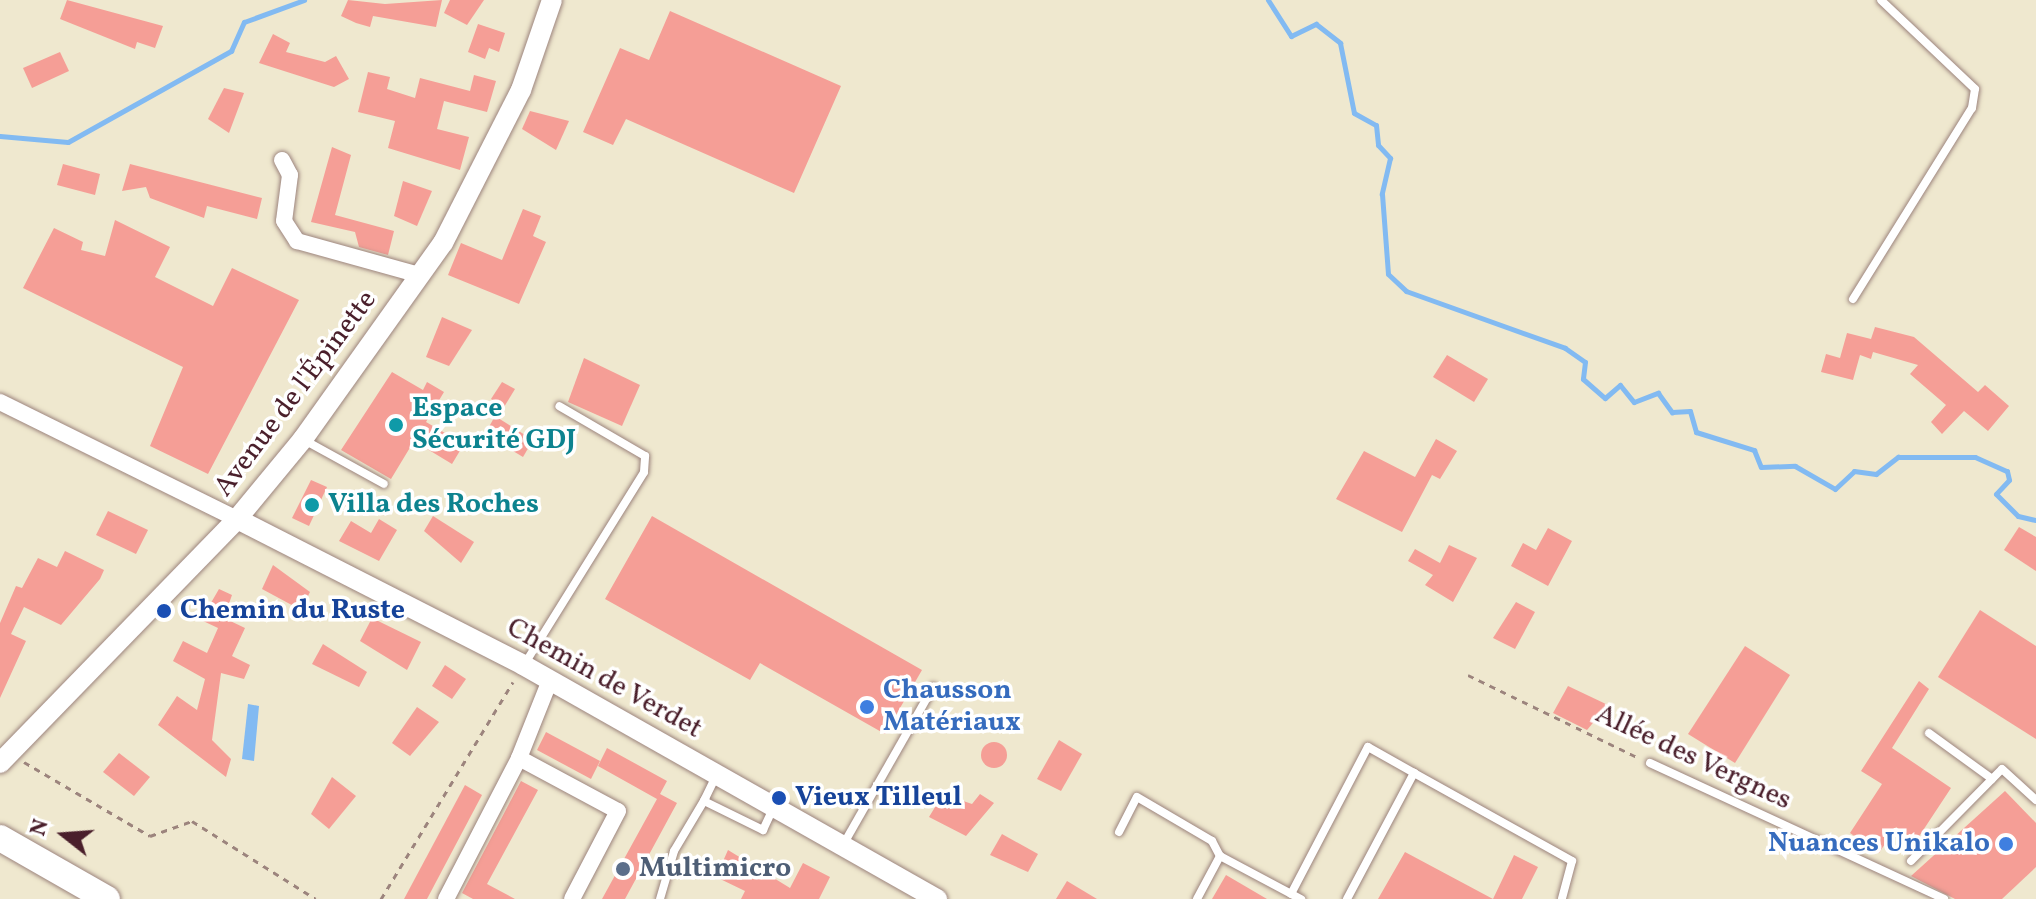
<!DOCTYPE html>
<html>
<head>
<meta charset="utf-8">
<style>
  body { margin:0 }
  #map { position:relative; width:2036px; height:899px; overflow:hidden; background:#efe8cf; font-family:Vollkorn,serif }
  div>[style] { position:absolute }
  .water>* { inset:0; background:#82baf2 }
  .stream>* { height:5px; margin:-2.5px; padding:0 2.5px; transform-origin:2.5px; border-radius:2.5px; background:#82baf2 }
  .building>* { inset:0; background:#f59e96 }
  .round { border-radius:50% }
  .path>* { height:3px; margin-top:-1.5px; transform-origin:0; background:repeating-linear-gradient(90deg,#9c847d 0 6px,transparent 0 12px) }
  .roads { filter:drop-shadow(0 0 2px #9c847d) drop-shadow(0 0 2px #9c847d) }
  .service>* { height:8px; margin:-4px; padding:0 4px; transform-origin:4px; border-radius:4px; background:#fff }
  .minor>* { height:16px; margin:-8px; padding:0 8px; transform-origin:8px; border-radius:8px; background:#fff }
  .tertiary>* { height:20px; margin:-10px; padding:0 10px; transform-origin:10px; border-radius:10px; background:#fff }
  .trunk>* { height:26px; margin:-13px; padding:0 13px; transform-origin:13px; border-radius:13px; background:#fff }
  .dots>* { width:22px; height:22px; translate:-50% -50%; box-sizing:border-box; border:4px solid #fff; border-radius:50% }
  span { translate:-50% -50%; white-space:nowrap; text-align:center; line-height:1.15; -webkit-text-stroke:7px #fff; paint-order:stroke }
  .street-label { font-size:28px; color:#4a1f2b }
  .culture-label { font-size:28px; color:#0d838f; font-weight:700 }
  .left { translate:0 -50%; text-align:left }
  .transit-label { font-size:28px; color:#164399; font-weight:700 }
  .shop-label { font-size:28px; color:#366cbe; font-weight:700 }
  .right { translate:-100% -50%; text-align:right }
  .service-label { font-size:28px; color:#4e5e75; font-weight:700 }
  .north { position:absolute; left:24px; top:795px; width:80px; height:80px; -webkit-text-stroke:6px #fff; paint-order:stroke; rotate:287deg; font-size:22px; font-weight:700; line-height:32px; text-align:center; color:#4a1f2b }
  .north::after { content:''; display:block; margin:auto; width:28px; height:36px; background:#4a1f2b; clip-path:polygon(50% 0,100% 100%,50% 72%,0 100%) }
</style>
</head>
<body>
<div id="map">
  <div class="water">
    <i style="clip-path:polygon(248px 704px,259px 706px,254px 761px,242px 759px)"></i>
  </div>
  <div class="stream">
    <i style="left:1268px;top:0;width:43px;rotate:57.4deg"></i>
    <i style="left:1291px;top:36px;width:28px;rotate:-26deg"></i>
    <i style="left:1316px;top:24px;width:31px;rotate:38deg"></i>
    <i style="left:1340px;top:43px;width:71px;rotate:78.7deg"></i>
    <i style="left:1354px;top:113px;width:25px;rotate:29deg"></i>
    <i style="left:1376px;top:125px;width:20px;rotate:84deg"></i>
    <i style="left:1378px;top:145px;width:18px;rotate:47deg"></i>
    <i style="left:1390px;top:158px;width:37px;rotate:103deg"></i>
    <i style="left:1382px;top:194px;width:80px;rotate:85.7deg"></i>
    <i style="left:1388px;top:274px;width:25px;rotate:43deg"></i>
    <i style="left:1406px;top:291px;width:169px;rotate:19.7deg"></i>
    <i style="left:1565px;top:348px;width:24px;rotate:35deg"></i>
    <i style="left:1585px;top:362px;width:17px;rotate:97deg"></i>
    <i style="left:1583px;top:379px;width:29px;rotate:41deg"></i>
    <i style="left:1605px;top:398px;width:20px;rotate:-41deg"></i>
    <i style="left:1620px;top:385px;width:22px;rotate:51deg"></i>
    <i style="left:1634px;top:402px;width:26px;rotate:-21deg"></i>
    <i style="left:1658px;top:393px;width:24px;rotate:54deg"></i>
    <i style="left:1672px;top:412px;width:18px;rotate:-3deg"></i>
    <i style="left:1690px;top:411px;width:22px;rotate:74deg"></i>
    <i style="left:1696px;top:432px;width:61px;rotate:17.2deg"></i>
    <i style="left:1754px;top:450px;width:18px;rotate:68deg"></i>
    <i style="left:1761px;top:467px;width:34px;rotate:-2deg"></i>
    <i style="left:1795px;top:466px;width:46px;rotate:29.9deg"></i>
    <i style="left:1835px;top:489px;width:26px;rotate:-43deg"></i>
    <i style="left:1854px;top:471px;width:22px;rotate:8deg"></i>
    <i style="left:1876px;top:474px;width:28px;rotate:-38deg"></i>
    <i style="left:1898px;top:457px;width:77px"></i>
    <i style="left:1975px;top:457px;width:35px;rotate:24deg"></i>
    <i style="left:2007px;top:471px;width:9px;rotate:77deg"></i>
    <i style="left:2009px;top:480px;width:19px;rotate:133deg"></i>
    <i style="left:1996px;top:494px;width:31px;rotate:45deg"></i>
    <i style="left:2018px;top:516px;width:18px;rotate:13deg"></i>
    <i style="left:0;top:136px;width:68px;rotate:5deg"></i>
    <i style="left:68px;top:142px;width:187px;rotate:-29.2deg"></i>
    <i style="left:231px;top:51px;width:32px;rotate:-66deg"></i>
    <i style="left:244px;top:22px;width:64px;rotate:-20.1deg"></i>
  </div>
  <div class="building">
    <i style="clip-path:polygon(67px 0,163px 26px,155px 48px,137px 42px,135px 49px,60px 19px)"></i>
    <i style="clip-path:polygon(348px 0,385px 4px,442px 0,436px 27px,373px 16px,370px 27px,356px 23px,341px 16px)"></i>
    <i style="clip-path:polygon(450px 0,484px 0,467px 25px,444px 13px)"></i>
    <i style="clip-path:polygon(670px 11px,841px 86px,794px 193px,626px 119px,613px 145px,583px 132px,620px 48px,649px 60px)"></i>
    <i style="clip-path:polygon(478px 24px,505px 33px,499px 52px,489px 48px,485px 59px,468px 52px)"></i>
    <i style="clip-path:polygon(273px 34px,290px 43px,286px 52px,325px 62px,336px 56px,349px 79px,334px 87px,259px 63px)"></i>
    <i style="clip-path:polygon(60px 52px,69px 71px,32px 88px,23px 68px)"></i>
    <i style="clip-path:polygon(368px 72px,390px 77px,387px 89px,415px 98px,420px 78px,470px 91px,474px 75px,496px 81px,487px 112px,444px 101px,437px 129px,469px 137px,460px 170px,388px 148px,395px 121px,358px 112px)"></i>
    <i style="clip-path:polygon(224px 88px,244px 93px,229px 133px,208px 119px)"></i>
    <i style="clip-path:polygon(530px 111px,569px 121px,556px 150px,522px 129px)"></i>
    <i style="clip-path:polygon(332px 147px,351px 155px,335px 215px,394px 231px,388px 255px,359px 247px,355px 232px,311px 222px)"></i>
    <i style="clip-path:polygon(63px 164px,100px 174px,95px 195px,57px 185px)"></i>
    <i style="clip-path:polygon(130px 164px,262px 198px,257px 219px,207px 206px,204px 218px,150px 198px,146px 187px,122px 191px)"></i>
    <i style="clip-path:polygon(403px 181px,432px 191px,417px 226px,394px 216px)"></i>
    <i style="clip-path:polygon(523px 209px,541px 216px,533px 236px,546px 242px,519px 304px,448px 275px,461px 243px,502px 260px)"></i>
    <i style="clip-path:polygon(115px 220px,170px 247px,155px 277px,213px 306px,232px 268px,299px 300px,208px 474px,150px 446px,183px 367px,23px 288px,54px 228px,83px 242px,81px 250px,105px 256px)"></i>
    <i style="clip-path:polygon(442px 317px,472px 330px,449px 366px,426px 357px)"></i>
    <i style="clip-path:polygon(1875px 327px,1914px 337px,1978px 392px,1985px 385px,2009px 406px,1988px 431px,1964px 411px,1942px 434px,1931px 422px,1946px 405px,1910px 374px,1918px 365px,1873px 352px,1871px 359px,1860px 355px,1853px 380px,1821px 372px,1826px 354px,1840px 358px,1847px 333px,1871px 339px)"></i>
    <i style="clip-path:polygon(1447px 355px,1488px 379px,1474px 402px,1433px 377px)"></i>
    <i style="clip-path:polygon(584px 358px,640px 385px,622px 426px,568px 402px)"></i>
    <i style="clip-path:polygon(392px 372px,423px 390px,427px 382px,444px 392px,426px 422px,464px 444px,452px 464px,414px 441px,391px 479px,341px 450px)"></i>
    <i style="clip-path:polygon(502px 382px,515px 389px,504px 407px,491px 399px)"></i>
    <i style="clip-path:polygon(495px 416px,533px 440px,523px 457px,485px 434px)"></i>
    <i style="clip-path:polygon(1436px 439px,1457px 451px,1440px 479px,1432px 475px,1402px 532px,1336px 499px,1364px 451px,1415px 477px)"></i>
    <i style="clip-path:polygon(311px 480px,327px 487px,309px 526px,292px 518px)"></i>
    <i style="clip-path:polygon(108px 511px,148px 530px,136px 554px,96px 535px)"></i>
    <i style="clip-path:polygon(433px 516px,474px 542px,461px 563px,424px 531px)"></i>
    <i style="clip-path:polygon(652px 516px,922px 670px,885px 734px,760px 663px,750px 680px,605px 599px)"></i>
    <i style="clip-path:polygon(379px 519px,397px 530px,379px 561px,339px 541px,351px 521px,371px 533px)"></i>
    <i style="clip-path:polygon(2019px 527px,2036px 537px,2036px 571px,2004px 550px)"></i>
    <i style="clip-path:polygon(1548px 528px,1572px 541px,1548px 586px,1511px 566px,1523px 543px,1536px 550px)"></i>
    <i style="clip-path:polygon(1449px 545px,1477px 558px,1453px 602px,1425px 585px,1433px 575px,1408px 561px,1415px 549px,1440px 563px)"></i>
    <i style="clip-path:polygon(65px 551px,104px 570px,100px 579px,61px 625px,24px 607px,11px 634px,26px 641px,0 698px,0 623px,16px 586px,22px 588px,38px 558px,57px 567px)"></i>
    <i style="clip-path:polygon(273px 565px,310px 592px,301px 610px,262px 589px)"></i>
    <i style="clip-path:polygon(219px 589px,232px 595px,224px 618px,245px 628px,232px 656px,250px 665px,244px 679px,221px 673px,212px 740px,231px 759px,226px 777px,158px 725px,177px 696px,197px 710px,205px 679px,173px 661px,183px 641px,207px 653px,218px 628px,201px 620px)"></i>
    <i style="clip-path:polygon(1516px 602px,1535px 612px,1515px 649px,1493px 638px)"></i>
    <i style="clip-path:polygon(1980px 610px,2036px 646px,2036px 739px,1938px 677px)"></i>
    <i style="clip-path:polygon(372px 618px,421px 642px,407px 670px,360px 641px)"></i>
    <i style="clip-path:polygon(323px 644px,367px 672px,359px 687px,312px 664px)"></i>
    <i style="clip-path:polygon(1745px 646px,1790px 675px,1735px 763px,1688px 734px)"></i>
    <i style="clip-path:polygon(445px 665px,466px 679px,452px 699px,432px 686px)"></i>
    <i style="clip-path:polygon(1919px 681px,1929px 689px,1892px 748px,1951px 788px,1916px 841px,1896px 827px,1879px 853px,1850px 833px,1882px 784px,1861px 771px)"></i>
    <i style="clip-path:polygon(1568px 686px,1608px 705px,1587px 730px,1553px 713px)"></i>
    <i style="clip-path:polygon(417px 707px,439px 722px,410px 756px,392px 743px)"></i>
    <i style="clip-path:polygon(546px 732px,600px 761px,591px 779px,537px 750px)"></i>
    <i style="clip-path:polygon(1059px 740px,1082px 754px,1061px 791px,1037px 779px)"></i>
    <i class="round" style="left:981px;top:742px;width:26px;height:26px"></i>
    <i style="clip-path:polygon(607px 748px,667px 781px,660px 794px,677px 803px,625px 899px,602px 899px,657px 799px,598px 766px)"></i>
    <i style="clip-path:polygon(119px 753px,150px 777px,134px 796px,103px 772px)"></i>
    <i style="clip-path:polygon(332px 777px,356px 796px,329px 829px,311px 814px)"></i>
    <i style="clip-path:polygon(521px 781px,538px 790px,487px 884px,515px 899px,473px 899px,462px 893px)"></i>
    <i style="clip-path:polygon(465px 785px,482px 795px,427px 899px,404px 899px)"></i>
    <i style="clip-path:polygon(2005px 791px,2036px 823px,2036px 867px,2002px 899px,1955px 899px,1911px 876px)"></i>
    <i style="clip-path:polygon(943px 794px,972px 804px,980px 794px,994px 803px,966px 836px,929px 817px)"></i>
    <i style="clip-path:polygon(1002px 834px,1038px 854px,1028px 872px,990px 855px)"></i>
    <i style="clip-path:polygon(728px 850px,790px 888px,803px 863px,830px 877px,819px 899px,741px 899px,745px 891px,716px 877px)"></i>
    <i style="clip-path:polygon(1405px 852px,1493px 899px,1514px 855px,1538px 867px,1522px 899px,1378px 899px)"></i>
    <i style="clip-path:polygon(1226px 875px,1267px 899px,1212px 899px)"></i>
    <i style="clip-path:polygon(1067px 881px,1097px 899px,1056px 899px)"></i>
  </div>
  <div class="path">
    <i style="left:1468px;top:675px;width:190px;rotate:25.9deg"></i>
    <i style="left:24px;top:762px;width:146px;rotate:30.4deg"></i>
    <i style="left:150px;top:836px;width:45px;rotate:-19.7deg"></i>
    <i style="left:192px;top:821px;width:146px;rotate:32.2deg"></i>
    <i style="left:381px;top:899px;width:254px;rotate:-58.7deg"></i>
  </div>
  <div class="roads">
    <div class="service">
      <i style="left:1853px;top:299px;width:225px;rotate:-58.1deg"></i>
      <i style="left:1972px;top:108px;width:19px;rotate:-81deg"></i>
      <i style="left:1975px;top:89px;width:129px;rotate:-136.6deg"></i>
      <i style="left:304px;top:440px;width:91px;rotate:28.8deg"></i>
      <i style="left:524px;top:665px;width:227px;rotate:-58.1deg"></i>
      <i style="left:644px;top:472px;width:16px;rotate:-86deg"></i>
      <i style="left:645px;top:456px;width:99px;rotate:-149.8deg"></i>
      <i style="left:1929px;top:733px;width:78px;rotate:36.1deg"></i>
      <i style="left:1650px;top:763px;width:324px;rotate:24.8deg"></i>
      <i style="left:717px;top:774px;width:30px;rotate:116deg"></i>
      <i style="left:704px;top:801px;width:66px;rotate:26.2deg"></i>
      <i style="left:763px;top:830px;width:23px;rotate:-65deg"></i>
      <i style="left:1119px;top:832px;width:39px;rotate:-63deg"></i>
      <i style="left:1137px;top:797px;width:87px;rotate:30.4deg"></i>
      <i style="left:1212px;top:841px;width:17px;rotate:62deg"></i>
      <i style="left:843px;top:845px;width:182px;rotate:-60.3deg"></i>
      <i style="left:1911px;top:861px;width:129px;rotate:-45.3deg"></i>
      <i style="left:2002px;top:769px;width:46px;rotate:42.4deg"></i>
      <i style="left:1291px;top:894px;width:166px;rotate:-62.4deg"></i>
      <i style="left:1368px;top:747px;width:53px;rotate:29.5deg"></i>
      <i style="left:660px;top:899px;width:50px;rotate:-73.7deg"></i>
      <i style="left:674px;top:851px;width:61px;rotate:-59.2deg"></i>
      <i style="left:1197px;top:899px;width:49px;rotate:-61.9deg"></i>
      <i style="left:1220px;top:856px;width:92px;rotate:28deg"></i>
      <i style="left:1347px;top:899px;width:143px;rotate:-62deg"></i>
      <i style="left:1414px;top:773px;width:181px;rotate:29.1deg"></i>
      <i style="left:1572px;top:861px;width:39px;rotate:105deg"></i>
    </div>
    <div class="minor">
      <i style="left:282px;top:160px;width:17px;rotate:62deg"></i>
      <i style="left:290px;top:175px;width:46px;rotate:97.4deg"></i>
      <i style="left:284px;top:221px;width:24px;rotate:57deg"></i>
      <i style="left:297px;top:241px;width:128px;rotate:15.5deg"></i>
      <i style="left:0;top:402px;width:264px;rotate:26.3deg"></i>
      <i style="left:519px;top:758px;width:112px;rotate:28.2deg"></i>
      <i style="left:618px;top:811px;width:99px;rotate:117.6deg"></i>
      <i style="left:446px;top:899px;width:159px;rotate:-62.6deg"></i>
      <i style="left:519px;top:758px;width:84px;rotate:-68.3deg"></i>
    </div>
    <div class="tertiary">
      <i style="left:237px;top:519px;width:321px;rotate:27deg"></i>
      <i style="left:523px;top:665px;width:476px;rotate:29.5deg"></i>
      <i style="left:0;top:763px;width:340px;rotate:-45.8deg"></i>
      <i style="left:237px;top:519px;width:104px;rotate:-50.5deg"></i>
      <i style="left:303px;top:439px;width:241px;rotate:-54.5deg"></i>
      <i style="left:443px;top:243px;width:172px;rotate:-63deg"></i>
      <i style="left:521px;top:90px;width:95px;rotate:-71deg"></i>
    </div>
    <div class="trunk">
      <i style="left:0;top:838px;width:123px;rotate:29.7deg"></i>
    </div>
  </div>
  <div class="dots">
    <i style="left:396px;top:425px;background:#0f9aa8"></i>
    <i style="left:312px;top:505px;background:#0f9aa8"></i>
    <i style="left:164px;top:611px;background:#1a4fb4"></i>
    <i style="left:867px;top:707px;background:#3f7fe0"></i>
    <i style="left:779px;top:798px;background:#1a4fb4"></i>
    <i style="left:2006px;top:844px;background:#3f7fe0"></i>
    <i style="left:623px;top:869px;background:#5c6f8a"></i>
  </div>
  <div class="street-label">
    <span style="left:296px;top:394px;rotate:-53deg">Avenue de l'Épinette</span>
    <span style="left:604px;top:679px;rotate:29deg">Chemin de Verdet</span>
    <span style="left:1693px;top:758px;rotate:25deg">Allée des Vergnes</span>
  </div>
  <div class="culture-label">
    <span class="left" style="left:412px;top:425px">Espace<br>Sécurité GDJ</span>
    <span class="left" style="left:328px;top:505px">Villa des Roches</span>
  </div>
  <div class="transit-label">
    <span class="left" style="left:180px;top:611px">Chemin du Ruste</span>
    <span class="left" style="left:795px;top:798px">Vieux Tilleul</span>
  </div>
  <div class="shop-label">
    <span class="left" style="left:883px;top:707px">Chausson<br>Matériaux</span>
    <span class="right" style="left:1990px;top:844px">Nuances Unikalo</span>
  </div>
  <div class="service-label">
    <span class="left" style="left:639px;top:869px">Multimicro</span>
  </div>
  <div class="north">N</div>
</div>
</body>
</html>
